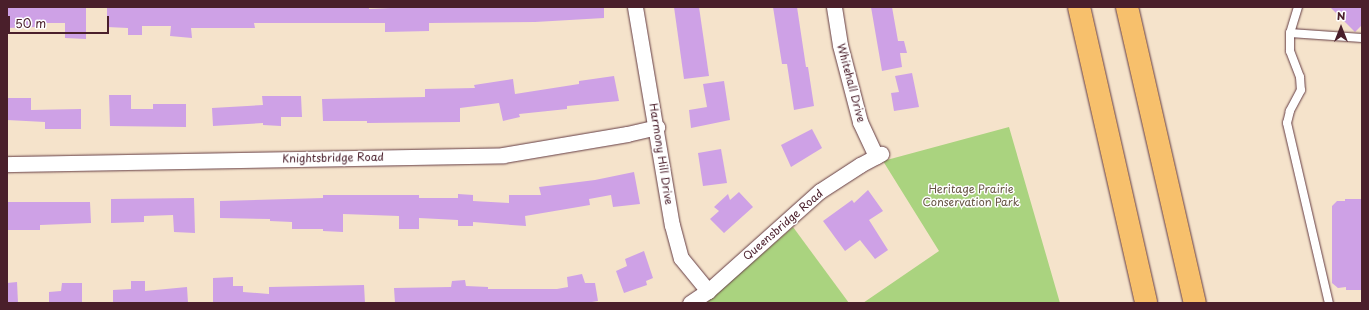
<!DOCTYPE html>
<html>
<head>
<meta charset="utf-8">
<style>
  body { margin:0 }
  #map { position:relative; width:1369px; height:310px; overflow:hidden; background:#f5e3cb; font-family:"Playpen Sans",sans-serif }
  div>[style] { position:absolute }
  .green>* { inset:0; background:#aad37f }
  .building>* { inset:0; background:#cea1e6 }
  .roads { filter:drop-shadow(0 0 1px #643c43) drop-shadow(0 0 1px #643c43) }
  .service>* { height:8px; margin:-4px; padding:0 4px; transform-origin:4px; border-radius:4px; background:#fff }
  .minor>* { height:15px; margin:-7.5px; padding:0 7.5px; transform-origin:7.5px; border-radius:7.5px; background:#fff }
  .motorway>* { height:22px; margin:-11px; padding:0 11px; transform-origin:11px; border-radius:11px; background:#f7c06c }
  span { translate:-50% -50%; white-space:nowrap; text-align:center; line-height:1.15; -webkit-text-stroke:3px #fff; paint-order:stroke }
  .street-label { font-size:11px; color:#4a1f2b }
  .park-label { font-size:11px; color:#675544 }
  .frame { position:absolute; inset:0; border:8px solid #4a1f2b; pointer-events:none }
  .north { position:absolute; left:1321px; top:8px; width:40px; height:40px; -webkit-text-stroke:3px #fff; paint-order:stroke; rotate:0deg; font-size:11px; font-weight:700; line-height:16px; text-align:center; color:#4a1f2b }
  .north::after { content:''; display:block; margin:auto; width:14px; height:18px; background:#4a1f2b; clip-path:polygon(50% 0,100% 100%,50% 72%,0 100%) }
  .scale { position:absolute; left:8px; top:16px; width:101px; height:18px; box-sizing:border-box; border:2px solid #4a1f2b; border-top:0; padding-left:5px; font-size:12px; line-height:14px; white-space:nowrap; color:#4a1f2b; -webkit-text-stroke:3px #fff; paint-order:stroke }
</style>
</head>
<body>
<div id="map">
  <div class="green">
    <i style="clip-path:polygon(1009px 127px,1060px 303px,863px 303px,939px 251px,883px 161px)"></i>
    <i style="clip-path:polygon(793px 227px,849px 303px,706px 303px)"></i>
  </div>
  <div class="building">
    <i style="clip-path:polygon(7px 7px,86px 7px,86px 39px,65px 38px,65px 23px,36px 23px,36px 27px,7px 28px)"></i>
    <i style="clip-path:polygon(107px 7px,369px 7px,369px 9px,412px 7px,604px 7px,604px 18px,535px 22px,429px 23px,429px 31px,385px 32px,385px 23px,254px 23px,255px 28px,191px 28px,192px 38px,170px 36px,171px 26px,142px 26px,142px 35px,128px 35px,128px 28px,107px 27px)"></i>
    <i style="clip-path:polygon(674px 7px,699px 7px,709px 76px,684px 79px)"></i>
    <i style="clip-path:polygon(773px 7px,797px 7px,806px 67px,808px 67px,814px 106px,794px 110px,787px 64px,782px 64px)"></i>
    <i style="clip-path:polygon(871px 7px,892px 7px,898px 41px,904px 41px,907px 53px,900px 53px,902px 67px,882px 71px)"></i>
    <i style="clip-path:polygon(1330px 7px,1362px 7px,1362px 25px,1355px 32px)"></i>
    <i style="clip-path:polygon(912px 73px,919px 107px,894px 111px,891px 93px,899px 92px,895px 76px)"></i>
    <i style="clip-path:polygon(614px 76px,619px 101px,567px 106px,567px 109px,519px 114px,520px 117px,503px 121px,499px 103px,460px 108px,460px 122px,367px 123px,367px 121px,323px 121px,322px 99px,425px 97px,425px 89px,475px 88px,474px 85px,513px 79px,515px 94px,579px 84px,579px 81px)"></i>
    <i style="clip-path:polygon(724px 81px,730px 120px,691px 128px,689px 110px,707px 107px,703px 84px)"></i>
    <i style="clip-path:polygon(109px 95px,131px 95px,131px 109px,153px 109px,153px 104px,186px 104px,186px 127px,110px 126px)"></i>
    <i style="clip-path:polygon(262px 96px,301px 96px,302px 117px,281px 117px,281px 126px,263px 125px,263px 123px,213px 126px,212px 108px,263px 105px)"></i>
    <i style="clip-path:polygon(7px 98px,31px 98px,31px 110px,81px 109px,81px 129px,45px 129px,45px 122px,7px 120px)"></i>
    <i style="clip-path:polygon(812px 129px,822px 148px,791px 167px,781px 145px)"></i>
    <i style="clip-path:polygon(721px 149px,727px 183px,703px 186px,698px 153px)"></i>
    <i style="clip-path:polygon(634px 172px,640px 204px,613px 207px,611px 195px,589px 199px,590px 205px,525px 216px,526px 226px,473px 222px,473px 226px,458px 226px,458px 220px,419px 218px,419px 229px,399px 229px,399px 216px,343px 214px,343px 232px,323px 231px,323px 229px,292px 229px,292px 222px,270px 221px,270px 219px,220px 218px,220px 201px,323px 198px,323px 195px,419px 195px,419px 198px,458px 198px,458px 194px,473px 195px,473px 201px,509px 203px,509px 195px,541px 195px,539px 187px,595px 180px)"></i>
    <i style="clip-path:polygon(868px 190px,883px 211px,869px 220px,888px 250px,875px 259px,860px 240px,845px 251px,823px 221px,852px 200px,854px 203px)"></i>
    <i style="clip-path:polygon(739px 192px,753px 207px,724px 233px,710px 219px,719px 211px,714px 207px,728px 194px,730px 200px)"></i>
    <i style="clip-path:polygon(194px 198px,195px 233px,174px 232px,173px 215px,144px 216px,144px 222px,111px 223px,111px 199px)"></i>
    <i style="clip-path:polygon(1345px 199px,1362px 199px,1362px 290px,1346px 290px,1346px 287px,1338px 288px,1332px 283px,1332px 206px,1337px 201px,1345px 201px)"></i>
    <i style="clip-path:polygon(7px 202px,90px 202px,91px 223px,40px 225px,40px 230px,7px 230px)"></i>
    <i style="clip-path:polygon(644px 251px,653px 278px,646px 281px,647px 285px,624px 293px,616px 271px,627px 266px,625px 259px)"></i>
    <i style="clip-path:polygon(582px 274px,585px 283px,595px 283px,598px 301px,586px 303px,395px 303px,394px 288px,451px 287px,452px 281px,465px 280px,466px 286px,488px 287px,488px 289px,557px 289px,568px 287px,567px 277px)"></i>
    <i style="clip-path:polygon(233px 277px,233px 286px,243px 286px,243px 292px,269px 294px,269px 287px,364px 285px,365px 303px,213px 303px,213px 278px)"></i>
    <i style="clip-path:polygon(131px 281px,145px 281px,145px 291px,187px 287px,188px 303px,113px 303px,113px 290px,131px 289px)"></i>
    <i style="clip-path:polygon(17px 282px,18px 303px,7px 303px,7px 283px)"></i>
    <i style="clip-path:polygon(62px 283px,82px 283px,82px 303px,49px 303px,49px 292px,61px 291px)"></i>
  </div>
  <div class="roads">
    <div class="service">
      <i style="left:1298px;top:7px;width:27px;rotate:107deg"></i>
      <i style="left:1290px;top:33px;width:18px;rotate:90deg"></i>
      <i style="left:1290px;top:51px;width:28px;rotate:69deg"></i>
      <i style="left:1300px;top:77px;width:13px;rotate:86deg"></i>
      <i style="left:1301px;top:90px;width:24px;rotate:118deg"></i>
      <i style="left:1290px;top:111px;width:12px;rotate:104deg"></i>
      <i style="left:1287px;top:123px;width:185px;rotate:76.9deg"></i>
      <i style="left:1290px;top:33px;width:72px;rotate:4deg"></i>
    </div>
    <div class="minor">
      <i style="left:635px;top:7px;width:221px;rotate:80.4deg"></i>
      <i style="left:672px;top:225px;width:34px;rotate:75deg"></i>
      <i style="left:681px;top:258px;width:43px;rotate:50.7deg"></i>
      <i style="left:834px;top:7px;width:38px;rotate:81deg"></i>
      <i style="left:840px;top:45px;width:80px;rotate:75.4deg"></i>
      <i style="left:860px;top:122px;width:38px;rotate:65deg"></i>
      <i style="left:7px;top:164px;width:496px;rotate:-1deg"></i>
      <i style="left:503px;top:155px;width:126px;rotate:-9.6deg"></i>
      <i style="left:627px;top:134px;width:31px;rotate:-13deg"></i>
      <i style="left:690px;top:303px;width:22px;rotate:-34deg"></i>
      <i style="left:708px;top:291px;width:150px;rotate:-41.8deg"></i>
      <i style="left:820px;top:191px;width:48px;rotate:-33deg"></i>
      <i style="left:860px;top:165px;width:24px;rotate:-28deg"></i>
    </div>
    <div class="motorway">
      <i style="left:1079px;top:7px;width:303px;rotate:77.2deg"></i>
      <i style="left:1127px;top:7px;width:304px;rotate:77.1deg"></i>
    </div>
  </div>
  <div class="street-label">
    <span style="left:851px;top:83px;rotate:75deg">Whitehall Drive</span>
    <span style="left:661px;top:154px;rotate:81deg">Harmony Hill Drive</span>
    <span style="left:333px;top:158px;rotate:-1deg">Knightsbridge Road</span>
    <span style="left:783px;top:225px;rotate:-41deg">Queensbridge Road</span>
  </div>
  <div class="park-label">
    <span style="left:971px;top:196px">Heritage Prairie<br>Conservation Park</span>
  </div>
  <div class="frame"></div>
  <div class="north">N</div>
  <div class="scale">50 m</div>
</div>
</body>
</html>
